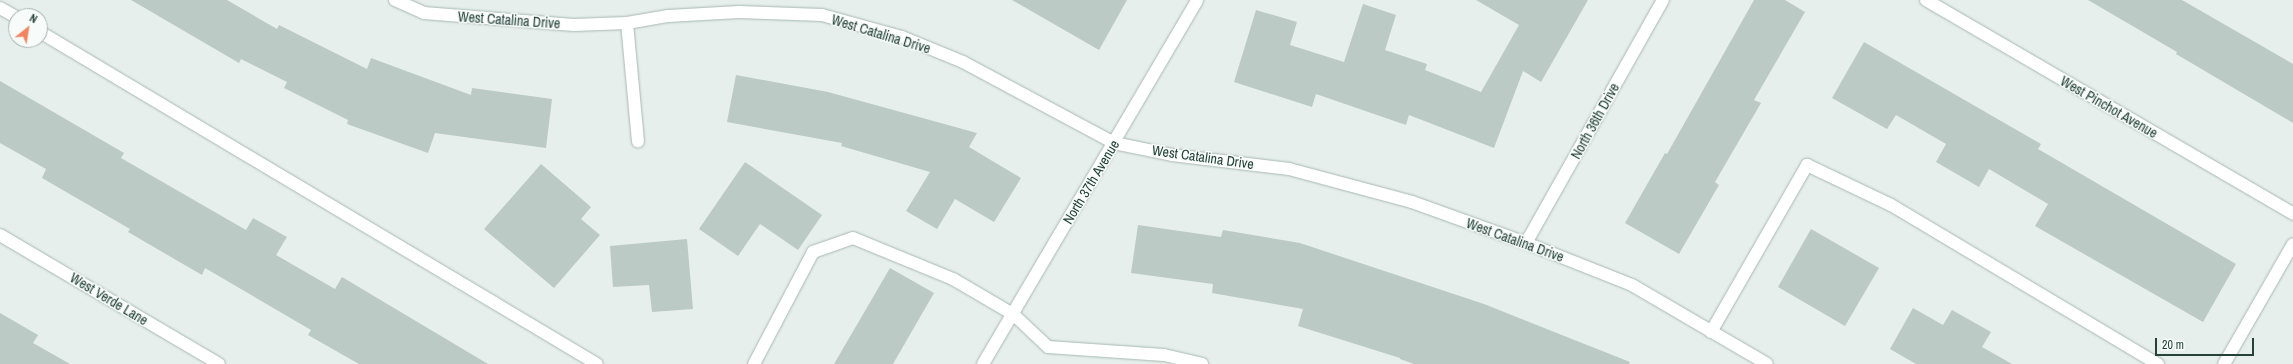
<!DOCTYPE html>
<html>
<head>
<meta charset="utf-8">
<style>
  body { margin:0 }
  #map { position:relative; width:2293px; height:364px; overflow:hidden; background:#e6efeb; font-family:"Archivo Narrow",sans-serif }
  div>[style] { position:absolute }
  .building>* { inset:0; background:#bbcac4 }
  .roads { filter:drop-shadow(0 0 1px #a8b8b2) drop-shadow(0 0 1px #a8b8b2) }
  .lane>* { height:12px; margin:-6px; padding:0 6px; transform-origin:6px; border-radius:6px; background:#fff }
  .street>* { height:12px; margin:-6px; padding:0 6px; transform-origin:6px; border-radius:6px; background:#fff }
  span { translate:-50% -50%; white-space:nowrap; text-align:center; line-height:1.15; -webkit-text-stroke:3px #f7fbf9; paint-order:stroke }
  .street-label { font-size:14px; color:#24423a }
  .north { position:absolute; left:8px; top:8px; width:40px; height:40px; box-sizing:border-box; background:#f7fbf9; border:1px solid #a3b1ad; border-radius:50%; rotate:30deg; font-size:11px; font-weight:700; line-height:16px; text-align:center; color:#24423a }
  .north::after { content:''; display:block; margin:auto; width:14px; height:18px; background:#f4845f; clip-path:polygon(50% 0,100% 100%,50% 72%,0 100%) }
  .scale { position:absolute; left:2155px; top:338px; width:99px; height:18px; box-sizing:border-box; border:2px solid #24423a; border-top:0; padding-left:5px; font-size:12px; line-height:14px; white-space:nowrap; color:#24423a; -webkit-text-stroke:3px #f7fbf9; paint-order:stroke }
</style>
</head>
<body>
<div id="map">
  <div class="building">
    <i style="clip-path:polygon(131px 0,227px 0,277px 29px,279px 25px,367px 69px,371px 58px,471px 95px,472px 88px,552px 99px,546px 148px,435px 133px,428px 153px,347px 124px,348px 120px,284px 88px,287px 82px,241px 59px,239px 63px)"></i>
    <i style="clip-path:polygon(1012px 0,1127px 0,1099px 50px)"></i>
    <i style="clip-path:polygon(1476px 0,1588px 0,1541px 82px,1523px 71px,1494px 148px,1409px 115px,1406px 125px,1316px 94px,1312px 107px,1234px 82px,1256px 10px,1297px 22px,1290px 45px,1344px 62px,1363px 4px,1396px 15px,1385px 50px,1427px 64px,1425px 70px,1481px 92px,1519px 25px)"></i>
    <i style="clip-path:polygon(1754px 0,1785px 0,1805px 12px,1754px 100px,1761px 103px,1715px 182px,1719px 185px,1679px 254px,1625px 223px,1665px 153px,1667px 154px)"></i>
    <i style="clip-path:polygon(2088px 0,2182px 0,2293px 64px,2293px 123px,2176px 54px,2177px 52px)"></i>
    <i style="clip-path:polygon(1864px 42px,2041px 144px,2038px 149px,2236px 264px,2203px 322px,2035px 226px,2048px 204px,1989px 169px,1979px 187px,1936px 162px,1946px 144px,1896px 115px,1887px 129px,1832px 98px)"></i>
    <i style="clip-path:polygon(736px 75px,828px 92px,977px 133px,969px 147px,1021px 178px,994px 222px,955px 199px,937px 229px,906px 211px,930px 172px,841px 146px,842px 143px,727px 122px)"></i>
    <i style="clip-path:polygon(0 81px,124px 153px,121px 158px,246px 230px,253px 218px,287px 237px,276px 255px,335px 289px,342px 277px,488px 364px,359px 364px,308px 335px,311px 330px,205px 268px,202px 275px,128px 232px,130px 229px,42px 178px,46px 169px,0 143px)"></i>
    <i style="clip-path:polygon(745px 162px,822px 215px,798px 250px,760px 224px,738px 256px,699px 229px)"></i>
    <i style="clip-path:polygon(541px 164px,591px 207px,581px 219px,600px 235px,554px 288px,484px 229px)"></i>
    <i style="clip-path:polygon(1138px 225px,1221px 237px,1223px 230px,1300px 243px,1484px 304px,1630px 362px,1629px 364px,1414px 364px,1400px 359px,1400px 358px,1298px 326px,1303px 309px,1212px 293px,1213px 284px,1131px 273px)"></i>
    <i style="clip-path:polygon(1811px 229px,1879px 268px,1845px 326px,1778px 287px)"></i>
    <i style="clip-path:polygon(687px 239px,693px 309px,652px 312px,649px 285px,613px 287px,610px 246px)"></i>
    <i style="clip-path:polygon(890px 268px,934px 293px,893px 364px,834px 364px)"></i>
    <i style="clip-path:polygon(1913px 308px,1943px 325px,1952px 310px,1991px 332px,1982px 347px,2012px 364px,1916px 364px,1890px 349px)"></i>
    <i style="clip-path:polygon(0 313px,38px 335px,33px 343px,70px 364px,0 364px)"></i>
  </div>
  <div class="roads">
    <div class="lane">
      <i style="left:0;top:8px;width:18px;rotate:29deg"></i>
      <i style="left:40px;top:32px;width:648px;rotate:30.8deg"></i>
      <i style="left:1711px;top:332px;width:193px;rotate:-60.1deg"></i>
      <i style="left:1807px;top:165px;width:93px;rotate:25.5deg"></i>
      <i style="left:1891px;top:205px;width:311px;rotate:30.8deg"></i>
      <i style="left:754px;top:364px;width:127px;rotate:-62.2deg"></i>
      <i style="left:813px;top:252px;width:42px;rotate:-19.3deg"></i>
      <i style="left:853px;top:238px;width:108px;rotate:22.3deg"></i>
      <i style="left:953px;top:279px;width:69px;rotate:30.3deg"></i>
      <i style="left:1013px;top:314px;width:48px;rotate:43.3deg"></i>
      <i style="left:1048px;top:347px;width:116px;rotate:3.9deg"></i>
      <i style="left:1164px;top:355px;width:39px;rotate:13deg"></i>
      <i style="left:2224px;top:364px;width:138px;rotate:-60.1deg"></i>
    </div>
    <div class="street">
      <i style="left:395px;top:0;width:32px;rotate:24deg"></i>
      <i style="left:424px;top:13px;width:150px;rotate:4.6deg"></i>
      <i style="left:574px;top:25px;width:53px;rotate:-2.2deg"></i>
      <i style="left:627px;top:23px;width:42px;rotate:-9.7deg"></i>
      <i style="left:668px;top:16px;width:71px;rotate:-3.2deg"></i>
      <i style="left:739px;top:12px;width:83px;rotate:2.1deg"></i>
      <i style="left:822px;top:15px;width:83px;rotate:15.4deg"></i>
      <i style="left:902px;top:37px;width:66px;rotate:22.3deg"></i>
      <i style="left:963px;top:62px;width:171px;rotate:28.2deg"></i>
      <i style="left:1114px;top:143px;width:59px;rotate:11.7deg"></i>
      <i style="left:1172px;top:155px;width:118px;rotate:6.8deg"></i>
      <i style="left:1289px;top:169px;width:127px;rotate:15deg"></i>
      <i style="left:1412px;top:202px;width:121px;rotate:19.8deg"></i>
      <i style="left:1526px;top:243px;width:114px;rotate:21.6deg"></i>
      <i style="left:1632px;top:285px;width:156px;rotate:30.3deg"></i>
      <i style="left:1926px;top:0;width:425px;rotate:30.2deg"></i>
      <i style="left:627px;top:23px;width:119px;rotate:84.7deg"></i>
      <i style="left:0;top:235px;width:254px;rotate:30.5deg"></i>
      <i style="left:1526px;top:243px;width:279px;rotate:-60.6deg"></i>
      <i style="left:983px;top:364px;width:422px;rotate:-59.5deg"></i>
    </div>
  </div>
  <div class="street-label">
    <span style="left:509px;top:20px;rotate:4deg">West Catalina Drive</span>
    <span style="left:881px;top:34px;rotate:17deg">West Catalina Drive</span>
    <span style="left:2109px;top:107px;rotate:30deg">West Pinchot Avenue</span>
    <span style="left:1595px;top:121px;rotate:-61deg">North 36th Drive</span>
    <span style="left:1203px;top:157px;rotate:8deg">West Catalina Drive</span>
    <span style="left:1091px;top:182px;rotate:-59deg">North 37th Avenue</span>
    <span style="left:1515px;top:240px;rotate:20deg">West Catalina Drive</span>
    <span style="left:109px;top:299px;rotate:31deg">West Verde Lane</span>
  </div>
  <div class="north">N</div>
  <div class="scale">20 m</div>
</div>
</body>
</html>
